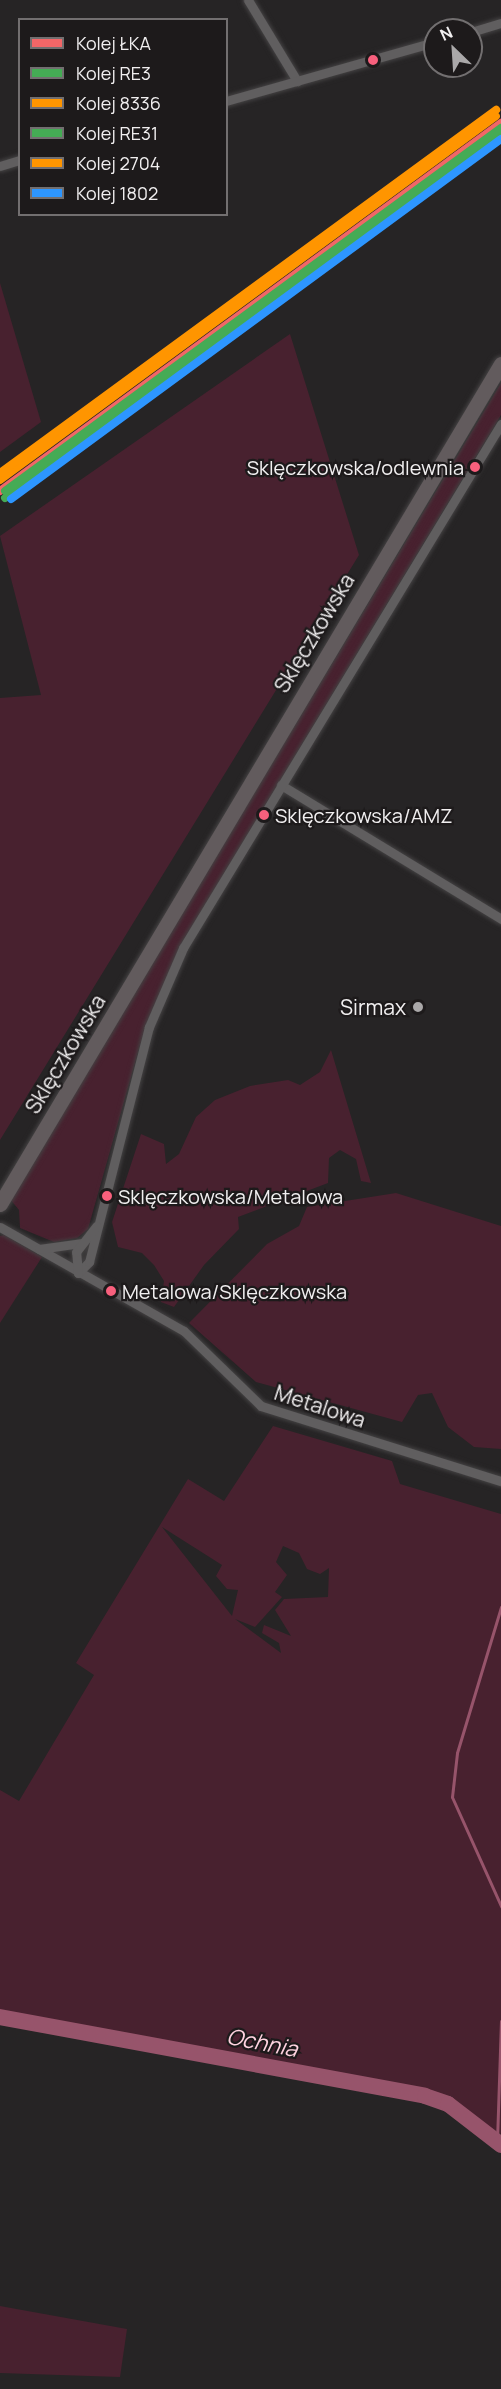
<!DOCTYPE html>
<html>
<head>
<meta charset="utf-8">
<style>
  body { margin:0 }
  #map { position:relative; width:501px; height:2389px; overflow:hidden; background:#262425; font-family:Manrope,sans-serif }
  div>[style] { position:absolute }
  .green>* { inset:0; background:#48212f }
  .stream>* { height:3px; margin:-1.5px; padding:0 1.5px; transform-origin:1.5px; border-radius:1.5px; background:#97546b }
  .river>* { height:16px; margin:-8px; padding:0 8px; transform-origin:8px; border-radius:8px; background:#97546b }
  .roads { filter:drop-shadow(0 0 2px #444243) drop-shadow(0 0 2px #444243) }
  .minor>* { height:9px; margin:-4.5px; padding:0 4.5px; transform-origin:4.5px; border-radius:4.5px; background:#605e5f }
  .primary>* { height:15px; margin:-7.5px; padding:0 7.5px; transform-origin:7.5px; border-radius:7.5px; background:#625b5d }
  .rail-1>* { height:8px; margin:-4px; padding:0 4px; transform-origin:4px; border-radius:4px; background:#f26667 }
  .rail-2>* { height:8px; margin:-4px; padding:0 4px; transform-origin:4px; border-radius:4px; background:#45ab55 }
  .rail-3>* { height:8px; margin:-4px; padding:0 4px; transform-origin:4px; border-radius:4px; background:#ff9500 }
  .rail-4>* { height:8px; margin:-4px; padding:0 4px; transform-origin:4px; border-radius:4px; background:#45ab55 }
  .rail-5>* { height:8px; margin:-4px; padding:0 4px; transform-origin:4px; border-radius:4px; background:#ff9500 }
  .rail-6>* { height:8px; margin:-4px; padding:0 4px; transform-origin:4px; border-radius:4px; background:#2d96ff }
  .dots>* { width:16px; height:16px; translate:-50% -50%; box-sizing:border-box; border:3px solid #1d1a1b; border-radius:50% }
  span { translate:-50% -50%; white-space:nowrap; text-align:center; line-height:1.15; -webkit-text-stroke:4.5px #1d1a1b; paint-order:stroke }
  .bus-label { font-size:20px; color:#f1eff0 }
  .right { translate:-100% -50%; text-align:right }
  .left { translate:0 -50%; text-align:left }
  .street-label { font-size:21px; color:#f1eff0 }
  .poi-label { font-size:21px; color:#f1eff0 }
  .water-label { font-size:22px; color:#ffd3e0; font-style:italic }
  .legend { position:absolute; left:18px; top:18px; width:210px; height:198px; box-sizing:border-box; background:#1d1a1b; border:2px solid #726f70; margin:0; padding:8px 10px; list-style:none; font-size:18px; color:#f1eff0 }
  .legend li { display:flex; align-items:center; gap:12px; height:30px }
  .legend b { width:30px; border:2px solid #726f70 }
  .north { position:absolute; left:423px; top:18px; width:60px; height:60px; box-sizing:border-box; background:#1d1a1b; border:2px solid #726f70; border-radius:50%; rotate:335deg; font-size:16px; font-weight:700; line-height:24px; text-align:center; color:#f1eff0 }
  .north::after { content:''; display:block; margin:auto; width:21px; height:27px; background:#aaa8a9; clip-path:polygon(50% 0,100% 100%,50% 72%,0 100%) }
</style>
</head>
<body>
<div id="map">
  <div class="green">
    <i style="clip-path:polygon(0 283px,41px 422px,0 452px)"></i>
    <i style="clip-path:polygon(290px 334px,359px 555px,0 1140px,0 698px,41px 695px,0 536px)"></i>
    <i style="clip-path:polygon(501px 383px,501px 415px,180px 946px,142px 1038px,88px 1229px,77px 1238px,54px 1242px,20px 1228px,19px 1210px,10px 1199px)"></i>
    <i style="clip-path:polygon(331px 1050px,371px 1183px,361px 1181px,356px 1159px,340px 1150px,329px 1158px,328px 1183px,238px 1217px,239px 1229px,204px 1265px,174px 1307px,161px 1302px,164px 1281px,154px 1265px,142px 1253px,118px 1247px,112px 1222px,141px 1134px,164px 1144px,166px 1164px,179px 1154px,196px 1117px,215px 1100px,250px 1086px,288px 1080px,300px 1085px,320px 1072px)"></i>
    <i style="clip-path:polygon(396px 1193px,501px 1226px,501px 1449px,474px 1447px,448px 1427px,432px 1393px,418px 1395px,402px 1422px,256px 1382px,189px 1323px,267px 1244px,299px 1226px,307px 1207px)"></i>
    <i style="clip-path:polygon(4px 1235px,42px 1257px,0 1323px,0 1236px)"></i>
    <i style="clip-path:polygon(evenodd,273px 1426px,392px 1461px,400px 1484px,501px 1514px,501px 2134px,422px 2091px,0 2011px,0 1790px,19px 1801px,94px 1675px,76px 1663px,188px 1479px,224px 1501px,273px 1426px,162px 1527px,222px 1565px,216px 1576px,227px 1589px,238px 1590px,232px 1616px,162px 1527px,273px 1426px,283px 1546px,299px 1553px,307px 1569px,320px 1574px,329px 1568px,328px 1597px,284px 1599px,275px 1610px,291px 1636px,264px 1625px,262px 1633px,279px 1643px,281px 1653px,235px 1619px,255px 1627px,282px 1597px,275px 1592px,287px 1575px,276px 1562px,283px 1546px)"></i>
    <i style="clip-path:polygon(0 2306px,127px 2329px,120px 2377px,0 2373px)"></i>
  </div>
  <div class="stream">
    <i style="left:501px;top:1607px;width:152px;rotate:106.8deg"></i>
    <i style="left:457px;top:1753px;width:44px;rotate:96.5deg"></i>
    <i style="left:452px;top:1797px;width:120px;rotate:65.8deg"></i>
    <i style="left:497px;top:2141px;width:120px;rotate:-88.1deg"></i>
  </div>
  <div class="river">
    <i style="left:0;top:2017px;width:432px;rotate:10.5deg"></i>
    <i style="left:425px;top:2096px;width:24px;rotate:19deg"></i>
    <i style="left:448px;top:2104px;width:67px;rotate:37.7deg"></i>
  </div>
  <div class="roads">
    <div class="minor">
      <i style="left:248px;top:0;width:95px;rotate:58.8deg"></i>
      <i style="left:471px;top:32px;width:31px;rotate:-17deg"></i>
      <i style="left:226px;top:101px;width:217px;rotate:-15.8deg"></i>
      <i style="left:0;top:166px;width:21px;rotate:-17deg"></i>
      <i style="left:281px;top:785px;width:258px;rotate:31.3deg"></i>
      <i style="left:0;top:1227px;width:211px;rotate:29.5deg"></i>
      <i style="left:184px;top:1331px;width:107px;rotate:44.2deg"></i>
      <i style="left:261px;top:1406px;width:251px;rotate:17.4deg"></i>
      <i style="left:39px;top:1249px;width:42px;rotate:-8.1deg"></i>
      <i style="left:78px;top:1273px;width:16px;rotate:-45deg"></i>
      <i style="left:89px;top:1262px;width:243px;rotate:-75.7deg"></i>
      <i style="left:149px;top:1027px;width:86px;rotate:-66.7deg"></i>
      <i style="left:183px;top:948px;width:613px;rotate:-58.75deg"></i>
      <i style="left:78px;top:1273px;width:21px;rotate:-95deg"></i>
      <i style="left:76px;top:1252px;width:33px;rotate:-52deg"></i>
    </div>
    <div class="primary">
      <i style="left:0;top:1204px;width:978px;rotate:-59.19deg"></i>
    </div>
  </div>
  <div class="rail-1">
    <i style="left:0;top:491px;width:622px;rotate:-36.3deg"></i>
  </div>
  <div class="rail-2">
    <i style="left:5px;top:498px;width:615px;rotate:-36.27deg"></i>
  </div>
  <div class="rail-3">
    <i style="left:0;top:480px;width:615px;rotate:-36.27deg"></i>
  </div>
  <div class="rail-4">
    <i style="left:5px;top:491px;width:615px;rotate:-36.2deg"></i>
  </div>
  <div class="rail-5">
    <i style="left:0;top:473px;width:615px;rotate:-36.2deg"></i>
  </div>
  <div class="rail-6">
    <i style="left:11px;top:499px;width:608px;rotate:-36.3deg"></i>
  </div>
  <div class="dots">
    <i style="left:373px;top:60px;background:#f8607d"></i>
    <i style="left:475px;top:467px;background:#f8607d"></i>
    <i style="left:264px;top:815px;background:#f8607d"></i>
    <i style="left:418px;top:1007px;background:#aaa8a9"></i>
    <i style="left:107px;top:1196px;background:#f8607d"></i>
    <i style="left:111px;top:1291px;background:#f8607d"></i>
  </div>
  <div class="bus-label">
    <span class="right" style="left:464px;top:467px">Sklęczkowska/odlewnia</span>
    <span class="left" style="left:275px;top:815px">Sklęczkowska/AMZ</span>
    <span class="left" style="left:118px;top:1196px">Sklęczkowska/Metalowa</span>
    <span class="left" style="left:122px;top:1291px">Metalowa/Sklęczkowska</span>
  </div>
  <div class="street-label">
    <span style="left:314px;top:633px;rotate:-59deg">Sklęczkowska</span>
    <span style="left:65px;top:1054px;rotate:-59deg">Sklęczkowska</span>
    <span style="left:320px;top:1406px;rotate:18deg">Metalowa</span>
  </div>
  <div class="poi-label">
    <span class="right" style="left:406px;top:1007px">Sirmax</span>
  </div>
  <div class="water-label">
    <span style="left:262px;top:2043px;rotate:11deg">Ochnia</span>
  </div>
  <ul class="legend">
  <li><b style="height:8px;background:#f26667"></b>Kolej ŁKA</li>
  <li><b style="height:8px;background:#45ab55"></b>Kolej RE3</li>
  <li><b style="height:8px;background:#ff9500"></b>Kolej 8336</li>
  <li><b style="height:8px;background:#45ab55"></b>Kolej RE31</li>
  <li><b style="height:8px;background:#ff9500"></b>Kolej 2704</li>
  <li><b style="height:8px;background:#2d96ff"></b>Kolej 1802</li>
  </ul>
  <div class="north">N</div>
</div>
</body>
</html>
